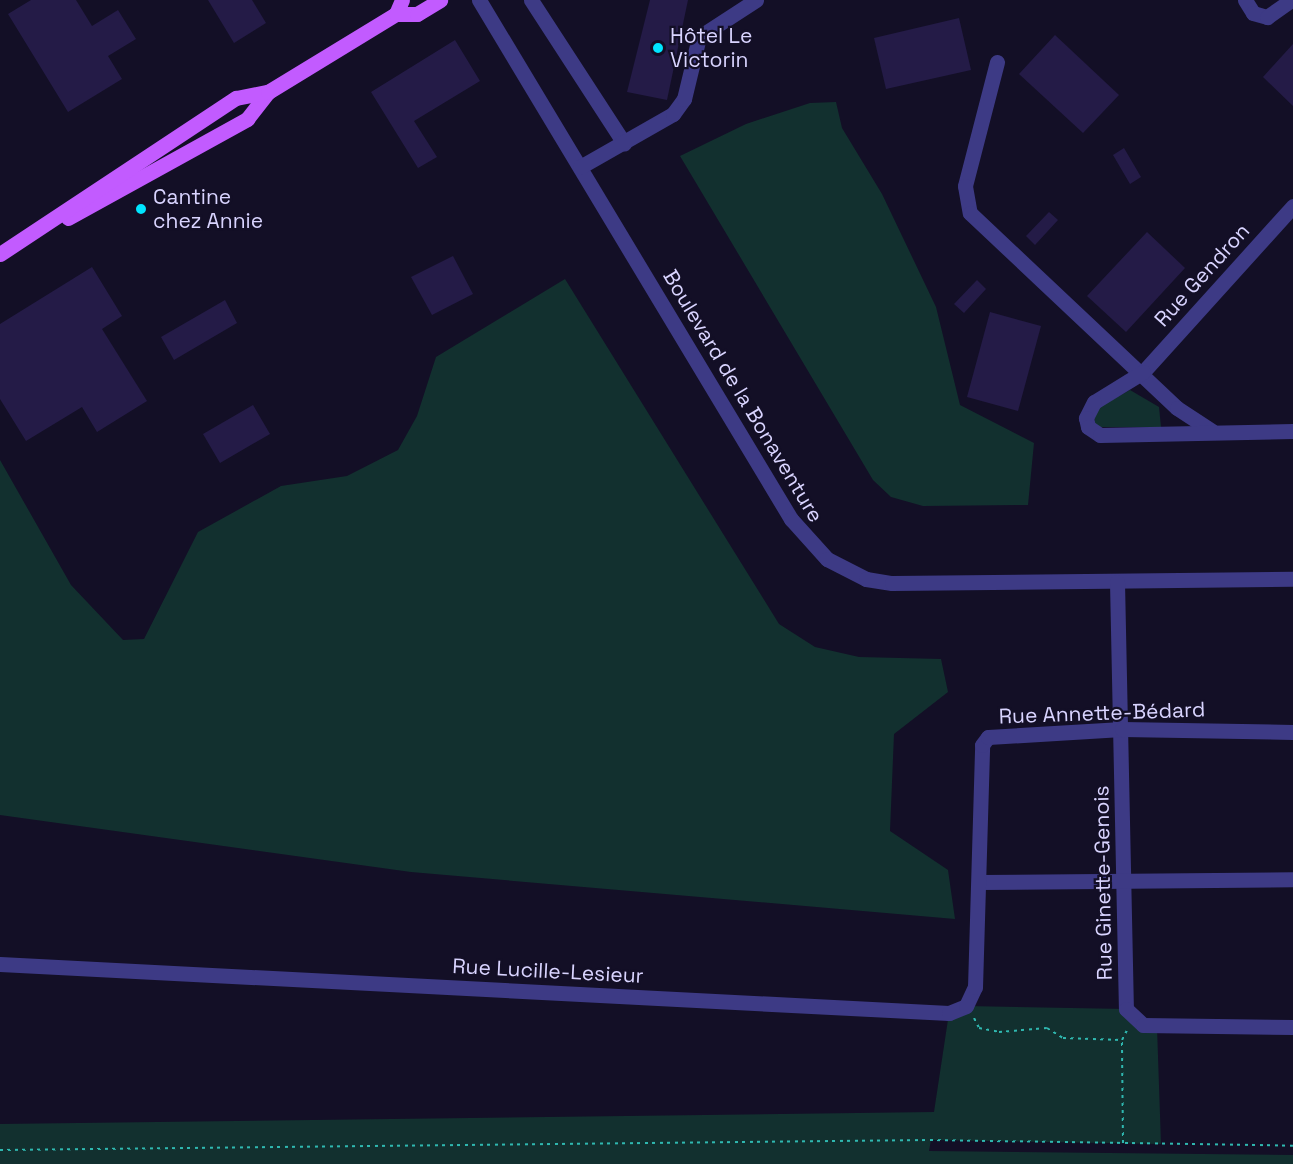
<!DOCTYPE html>
<html>
<head>
<meta charset="utf-8">
<style>
  body { margin:0 }
  #map { position:relative; width:1293px; height:1164px; overflow:hidden; background:#130f26; font-family:"Space Grotesk",sans-serif }
  div>[style] { position:absolute }
  .green>* { inset:0; background:#12302f }
  .building>* { inset:0; background:#241b47 }
  .path>* { height:2px; margin-top:-1px; transform-origin:0; background:repeating-linear-gradient(90deg,#2fb8b0 0 3px,transparent 0 7.5px) }
  .minor>* { height:15px; margin:-7.5px; padding:0 7.5px; transform-origin:7.5px; border-radius:7.5px; background:#3d3a85 }
  .major>* { height:15px; margin:-7.5px; padding:0 7.5px; transform-origin:7.5px; border-radius:7.5px; background:#c25bff }
  .dots>* { width:16px; height:16px; translate:-50% -50%; box-sizing:border-box; border:3px solid #130f26; border-radius:50% }
  span { translate:-50% -50%; white-space:nowrap; text-align:center; line-height:1.15; -webkit-text-stroke:4.5px #130f26; paint-order:stroke }
  .poi-label { font-size:21px; color:#d9d4ff }
  .left { translate:0 -50%; text-align:left }
  .street-label { font-size:21px; color:#d9d4ff }
</style>
</head>
<body>
<div id="map">
  <div class="green">
    <i style="clip-path:polygon(836px 102px,842px 128px,882px 194px,936px 307px,960px 405px,1034px 443px,1028px 505px,923px 506px,891px 497px,873px 480px,680px 156px,746px 124px,810px 103px)"></i>
    <i style="clip-path:polygon(565px 279px,779px 624px,815px 647px,859px 657px,941px 659px,948px 692px,894px 734px,890px 831px,948px 870px,955px 919px,411px 872px,0 815px,0 460px,71px 585px,123px 640px,144px 639px,198px 532px,281px 486px,347px 476px,398px 450px,417px 416px,436px 357px)"></i>
    <i style="clip-path:polygon(1130px 390px,1159px 407px,1161px 427px,1095px 427px,1094px 410px)"></i>
    <i style="clip-path:polygon(966px 1006px,1126px 1009px,1157px 1027px,1161px 1144px,931px 1140px,929px 1151px,1293px 1155px,1293px 1164px,0 1164px,0 1124px,934px 1112px,949px 1013px)"></i>
  </div>
  <div class="building">
    <i style="clip-path:polygon(31px 0,76px 0,92px 26px,118px 10px,136px 39px,108px 56px,122px 79px,68px 112px,8px 14px)"></i>
    <i style="clip-path:polygon(208px 0,252px 0,266px 23px,234px 43px)"></i>
    <i style="clip-path:polygon(650px 0,688px 0,667px 100px,627px 92px)"></i>
    <i style="clip-path:polygon(959px 18px,971px 70px,886px 89px,874px 38px)"></i>
    <i style="clip-path:polygon(1055px 35px,1119px 95px,1083px 133px,1019px 74px)"></i>
    <i style="clip-path:polygon(455px 40px,480px 81px,414px 121px,437px 157px,418px 168px,371px 92px)"></i>
    <i style="clip-path:polygon(1293px 44px,1293px 106px,1263px 77px)"></i>
    <i style="clip-path:polygon(1124px 148px,1141px 177px,1130px 184px,1113px 155px)"></i>
    <i style="clip-path:polygon(1049px 212px,1058px 220px,1035px 245px,1026px 236px)"></i>
    <i style="clip-path:polygon(1147px 232px,1185px 268px,1126px 332px,1087px 296px)"></i>
    <i style="clip-path:polygon(453px 256px,473px 294px,432px 315px,411px 277px)"></i>
    <i style="clip-path:polygon(92px 267px,122px 316px,102px 329px,147px 401px,97px 432px,82px 407px,26px 441px,0 399px,0 324px)"></i>
    <i style="clip-path:polygon(977px 280px,986px 289px,964px 313px,954px 304px)"></i>
    <i style="clip-path:polygon(225px 300px,237px 323px,174px 360px,161px 337px)"></i>
    <i style="clip-path:polygon(990px 312px,1041px 326px,1018px 411px,967px 397px)"></i>
    <i style="clip-path:polygon(253px 405px,270px 434px,220px 463px,203px 434px)"></i>
  </div>
  <div class="path">
    <i style="left:974px;top:1018px;width:11px;rotate:63deg"></i>
    <i style="left:979px;top:1028px;width:20px;rotate:11deg"></i>
    <i style="left:999px;top:1032px;width:48px;rotate:-4.8deg"></i>
    <i style="left:1047px;top:1028px;width:19px;rotate:32deg"></i>
    <i style="left:1063px;top:1038px;width:59px;rotate:1.9deg"></i>
    <i style="left:1123px;top:1143px;width:103px;rotate:-90.6deg"></i>
    <i style="left:1122px;top:1040px;width:11px;rotate:-63deg"></i>
    <i style="left:0;top:1150px;width:930px;rotate:-0.62deg"></i>
    <i style="left:930px;top:1140px;width:363px;rotate:0.9deg"></i>
  </div>
  <div class="minor">
    <i style="left:479px;top:0;width:606px;rotate:58.99deg"></i>
    <i style="left:791px;top:519px;width:54px;rotate:48deg"></i>
    <i style="left:827px;top:559px;width:44px;rotate:27.1deg"></i>
    <i style="left:866px;top:579px;width:26px;rotate:9deg"></i>
    <i style="left:892px;top:583px;width:401px;rotate:-0.6deg"></i>
    <i style="left:531px;top:0;width:171px;rotate:57deg"></i>
    <i style="left:1245px;top:0;width:15px;rotate:58deg"></i>
    <i style="left:1253px;top:13px;width:15px;rotate:16deg"></i>
    <i style="left:1267px;top:17px;width:29px;rotate:-35deg"></i>
    <i style="left:997px;top:62px;width:128px;rotate:104.5deg"></i>
    <i style="left:965px;top:186px;width:27px;rotate:80deg"></i>
    <i style="left:970px;top:213px;width:284px;rotate:43.3deg"></i>
    <i style="left:1177px;top:408px;width:42px;rotate:33.3deg"></i>
    <i style="left:580px;top:167px;width:107px;rotate:-29.7deg"></i>
    <i style="left:673px;top:114px;width:19px;rotate:-54deg"></i>
    <i style="left:684px;top:99px;width:64px;rotate:-76.4deg"></i>
    <i style="left:699px;top:37px;width:68px;rotate:-33deg"></i>
    <i style="left:1293px;top:206px;width:224px;rotate:132.1deg"></i>
    <i style="left:1143px;top:372px;width:57px;rotate:148.5deg"></i>
    <i style="left:1094px;top:402px;width:18px;rotate:117deg"></i>
    <i style="left:1086px;top:418px;width:9px;rotate:77deg"></i>
    <i style="left:1088px;top:427px;width:14px;rotate:34deg"></i>
    <i style="left:1100px;top:435px;width:193px;rotate:-1.2deg"></i>
    <i style="left:1117px;top:582px;width:427px;rotate:88.8deg"></i>
    <i style="left:1126px;top:1009px;width:23px;rotate:43deg"></i>
    <i style="left:1143px;top:1025px;width:150px;rotate:0.8deg"></i>
    <i style="left:980px;top:882px;width:313px;rotate:-0.5deg"></i>
    <i style="left:0;top:964px;width:950px;rotate:2.96deg"></i>
    <i style="left:949px;top:1013px;width:18px;rotate:-22deg"></i>
    <i style="left:966px;top:1006px;width:21px;rotate:-65deg"></i>
    <i style="left:975px;top:987px;width:242px;rotate:-88.3deg"></i>
    <i style="left:982px;top:745px;width:10px;rotate:-53deg"></i>
    <i style="left:988px;top:737px;width:134px;rotate:-3.4deg"></i>
    <i style="left:1122px;top:729px;width:171px;rotate:1deg"></i>
  </div>
  <div class="major">
    <i style="left:396px;top:14px;width:15px;rotate:-67deg"></i>
    <i style="left:68px;top:218px;width:205px;rotate:-28.9deg"></i>
    <i style="left:247px;top:119px;width:34px;rotate:-52deg"></i>
    <i style="left:0;top:254px;width:283px;rotate:-33.5deg"></i>
    <i style="left:236px;top:98px;width:33px;rotate:-11deg"></i>
    <i style="left:268px;top:92px;width:150px;rotate:-31.4deg"></i>
    <i style="left:396px;top:14px;width:21px"></i>
    <i style="left:417px;top:14px;width:27px;rotate:-31deg"></i>
  </div>
  <div class="dots">
    <i style="left:658px;top:48px;background:#00e5ff"></i>
    <i style="left:141px;top:209px;background:#00e5ff"></i>
  </div>
  <div class="poi-label">
    <span class="left" style="left:670px;top:48px">Hôtel Le<br>Victorin</span>
    <span class="left" style="left:153px;top:209px">Cantine<br>chez Annie</span>
  </div>
  <div class="street-label">
    <span style="left:1202px;top:275px;rotate:-48deg">Rue Gendron</span>
    <span style="left:743px;top:396px;rotate:59deg">Boulevard de la Bonaventure</span>
    <span style="left:1102px;top:713px;rotate:-2deg">Rue Annette-Bédard</span>
    <span style="left:1103px;top:883px;rotate:-91deg">Rue Ginette-Genois</span>
    <span style="left:548px;top:971px;rotate:3deg">Rue Lucille-Lesieur</span>
  </div>
</div>
</body>
</html>
